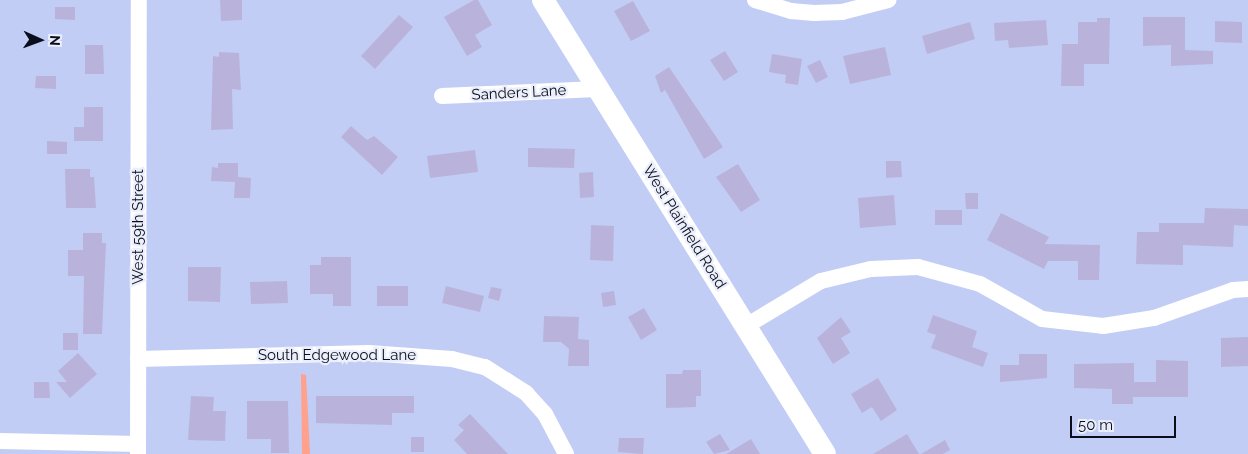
<!DOCTYPE html>
<html>
<head>
<meta charset="utf-8">
<style>
  body { margin:0 }
  #map { position:relative; width:1248px; height:454px; overflow:hidden; background:#c1cdf5; font-family:Raleway,sans-serif }
  div>[style] { position:absolute }
  .green>* { inset:0; background:#ffa18d }
  .building>* { inset:0; background:#b9b3dc }
  .street>* { height:16px; margin:-8px; padding:0 8px; transform-origin:8px; border-radius:8px; background:#fff }
  .secondary>* { height:22px; margin:-11px; padding:0 11px; transform-origin:11px; border-radius:11px; background:#fff }
  span { translate:-50% -50%; white-space:nowrap; text-align:center; line-height:1.15; -webkit-text-stroke:4.5px #ebeffb; paint-order:stroke }
  .street-label { font-size:15px; color:#0a0d1a }
  .north { position:absolute; left:15px; top:15px; width:50px; height:50px; -webkit-text-stroke:4px #ebeffb; paint-order:stroke; rotate:92deg; font-size:14px; font-weight:700; line-height:20px; text-align:center; color:#0a0d1a }
  .north::after { content:''; display:block; margin:auto; width:18px; height:22px; background:#0a0d1a; clip-path:polygon(50% 0,100% 100%,50% 72%,0 100%) }
  .scale { position:absolute; left:1070px; top:416px; width:106px; height:22px; box-sizing:border-box; border:2px solid #0a0d1a; border-top:0; padding-left:6px; font-size:15px; line-height:18px; white-space:nowrap; color:#0a0d1a; -webkit-text-stroke:4px #ebeffb; paint-order:stroke }
</style>
</head>
<body>
<div id="map">
  <div class="green">
    <i style="clip-path:polygon(301px 374px,306px 375px,310px 454px,302px 454px)"></i>
  </div>
  <div class="building">
    <i style="clip-path:polygon(220px 0,242px 0,242px 20px,221px 21px)"></i>
    <i style="clip-path:polygon(474px 0,478px 0,492px 25px,475px 35px,482px 47px,467px 56px,444px 17px)"></i>
    <i style="clip-path:polygon(633px 1px,650px 31px,631px 41px,614px 11px)"></i>
    <i style="clip-path:polygon(55px 7px,75px 7px,75px 20px,55px 19px)"></i>
    <i style="clip-path:polygon(399px 15px,413px 27px,375px 69px,361px 56px)"></i>
    <i style="clip-path:polygon(1143px 17px,1185px 17px,1185px 50px,1213px 51px,1213px 64px,1171px 66px,1171px 45px,1143px 46px)"></i>
    <i style="clip-path:polygon(1097px 18px,1110px 18px,1109px 64px,1084px 64px,1084px 86px,1061px 86px,1062px 44px,1078px 44px,1078px 22px,1097px 22px)"></i>
    <i style="clip-path:polygon(1046px 20px,1048px 45px,1009px 48px,1008px 40px,995px 41px,994px 23px)"></i>
    <i style="clip-path:polygon(1215px 21px,1242px 22px,1242px 43px,1215px 42px)"></i>
    <i style="clip-path:polygon(970px 22px,975px 39px,927px 54px,922px 36px)"></i>
    <i style="clip-path:polygon(85px 45px,103px 45px,104px 74px,85px 74px)"></i>
    <i style="clip-path:polygon(885px 47px,891px 75px,850px 84px,843px 56px)"></i>
    <i style="clip-path:polygon(725px 51px,738px 72px,724px 81px,710px 60px)"></i>
    <i style="clip-path:polygon(219px 52px,239px 53px,241px 90px,232px 89px,233px 129px,211px 130px,213px 56px,219px 57px)"></i>
    <i style="clip-path:polygon(772px 54px,802px 59px,798px 85px,785px 83px,786px 75px,769px 72px)"></i>
    <i style="clip-path:polygon(820px 60px,828px 77px,816px 83px,807px 66px)"></i>
    <i style="clip-path:polygon(669px 67px,723px 147px,704px 159px,665px 90px,661px 93px,655px 76px)"></i>
    <i style="clip-path:polygon(36px 76px,56px 76px,56px 89px,35px 88px)"></i>
    <i style="clip-path:polygon(84px 107px,103px 107px,103px 141px,74px 141px,74px 127px,84px 127px)"></i>
    <i style="clip-path:polygon(351px 126px,367px 140px,374px 136px,398px 157px,382px 175px,341px 137px)"></i>
    <i style="clip-path:polygon(47px 141px,67px 142px,67px 154px,47px 154px)"></i>
    <i style="clip-path:polygon(528px 148px,575px 149px,574px 168px,528px 167px)"></i>
    <i style="clip-path:polygon(475px 150px,478px 172px,430px 178px,427px 156px)"></i>
    <i style="clip-path:polygon(886px 161px,901px 161px,902px 177px,886px 178px)"></i>
    <i style="clip-path:polygon(218px 163px,238px 163px,238px 177px,251px 178px,250px 198px,234px 198px,235px 182px,211px 181px,212px 167px,218px 168px)"></i>
    <i style="clip-path:polygon(738px 164px,760px 200px,741px 212px,716px 177px)"></i>
    <i style="clip-path:polygon(65px 169px,90px 169px,90px 177px,94px 177px,96px 208px,66px 208px)"></i>
    <i style="clip-path:polygon(593px 172px,594px 197px,580px 198px,579px 173px)"></i>
    <i style="clip-path:polygon(965px 193px,978px 193px,978px 209px,966px 209px)"></i>
    <i style="clip-path:polygon(894px 195px,896px 225px,860px 228px,858px 198px)"></i>
    <i style="clip-path:polygon(1205px 208px,1248px 209px,1248px 226px,1234px 225px,1233px 247px,1183px 245px,1183px 265px,1136px 264px,1137px 232px,1159px 232px,1159px 223px,1204px 223px)"></i>
    <i style="clip-path:polygon(935px 210px,962px 210px,962px 225px,935px 225px)"></i>
    <i style="clip-path:polygon(1001px 213px,1049px 237px,1045px 244px,1100px 245px,1099px 280px,1078px 280px,1078px 261px,1048px 261px,1044px 269px,987px 240px)"></i>
    <i style="clip-path:polygon(591px 225px,614px 226px,613px 261px,590px 260px)"></i>
    <i style="clip-path:polygon(83px 233px,102px 233px,102px 243px,106px 243px,102px 334px,83px 334px,84px 276px,68px 276px,68px 250px,83px 250px)"></i>
    <i style="clip-path:polygon(321px 257px,351px 257px,351px 306px,333px 306px,333px 294px,310px 294px,310px 265px,321px 265px)"></i>
    <i style="clip-path:polygon(188px 267px,221px 267px,220px 302px,188px 301px)"></i>
    <i style="clip-path:polygon(287px 281px,288px 303px,251px 304px,250px 282px)"></i>
    <i style="clip-path:polygon(377px 286px,408px 286px,408px 306px,377px 306px)"></i>
    <i style="clip-path:polygon(446px 286px,484px 296px,480px 312px,442px 303px)"></i>
    <i style="clip-path:polygon(491px 287px,502px 289px,499px 301px,488px 298px)"></i>
    <i style="clip-path:polygon(614px 291px,616px 305px,603px 307px,601px 293px)"></i>
    <i style="clip-path:polygon(644px 308px,657px 330px,641px 340px,628px 317px)"></i>
    <i style="clip-path:polygon(933px 315px,977px 331px,972px 347px,988px 353px,983px 367px,931px 348px,936px 335px,927px 332px)"></i>
    <i style="clip-path:polygon(544px 316px,579px 317px,578px 339px,589px 340px,589px 366px,568px 366px,569px 349px,561px 342px,543px 342px)"></i>
    <i style="clip-path:polygon(841px 317px,851px 332px,841px 338px,850px 353px,833px 364px,817px 338px)"></i>
    <i style="clip-path:polygon(63px 333px,78px 333px,78px 350px,63px 350px)"></i>
    <i style="clip-path:polygon(1248px 337px,1248px 366px,1221px 367px,1221px 338px)"></i>
    <i style="clip-path:polygon(78px 353px,97px 374px,70px 398px,56px 382px,67px 382px,58px 371px)"></i>
    <i style="clip-path:polygon(1019px 354px,1047px 354px,1047px 378px,1000px 382px,1000px 365px,1019px 365px)"></i>
    <i style="clip-path:polygon(1156px 360px,1188px 361px,1188px 397px,1133px 397px,1133px 404px,1112px 404px,1112px 389px,1074px 388px,1074px 364px,1134px 363px,1134px 382px,1156px 382px)"></i>
    <i style="clip-path:polygon(683px 370px,701px 370px,701px 396px,696px 396px,696px 407px,666px 408px,666px 374px,682px 374px)"></i>
    <i style="clip-path:polygon(878px 378px,897px 410px,881px 421px,872px 407px,862px 413px,851px 394px)"></i>
    <i style="clip-path:polygon(34px 382px,49px 382px,50px 398px,34px 398px)"></i>
    <i style="clip-path:polygon(191px 396px,214px 397px,213px 411px,226px 411px,225px 441px,188px 440px)"></i>
    <i style="clip-path:polygon(316px 396px,414px 396px,414px 413px,392px 413px,392px 425px,316px 423px)"></i>
    <i style="clip-path:polygon(247px 401px,288px 401px,289px 453px,271px 453px,271px 439px,247px 439px)"></i>
    <i style="clip-path:polygon(470px 414px,508px 454px,467px 454px,454px 440px,464px 430px,458px 425px)"></i>
    <i style="clip-path:polygon(720px 434px,730px 450px,714px 454px,706px 442px)"></i>
    <i style="clip-path:polygon(907px 434px,919px 454px,873px 454px)"></i>
    <i style="clip-path:polygon(411px 437px,424px 437px,424px 452px,411px 452px)"></i>
    <i style="clip-path:polygon(619px 438px,644px 438px,643px 454px,618px 452px)"></i>
    <i style="clip-path:polygon(751px 439px,760px 454px,726px 454px)"></i>
    <i style="clip-path:polygon(945px 440px,950px 450px,943px 454px,921px 454px)"></i>
  </div>
  <div class="street">
    <i style="left:755px;top:0;width:38px;rotate:17deg"></i>
    <i style="left:791px;top:11px;width:23px;rotate:5deg"></i>
    <i style="left:814px;top:13px;width:28px;rotate:-2deg"></i>
    <i style="left:842px;top:12px;width:48px;rotate:-14.6deg"></i>
    <i style="left:442px;top:96px;width:155px;rotate:-2.6deg"></i>
    <i style="left:746px;top:326px;width:87px;rotate:-31deg"></i>
    <i style="left:821px;top:281px;width:51px;rotate:-13.5deg"></i>
    <i style="left:871px;top:269px;width:47px;rotate:-2.4deg"></i>
    <i style="left:918px;top:267px;width:64px;rotate:15.3deg"></i>
    <i style="left:980px;top:284px;width:71px;rotate:29.4deg"></i>
    <i style="left:1042px;top:319px;width:61px;rotate:6.5deg"></i>
    <i style="left:1103px;top:326px;width:52px;rotate:-8.9deg"></i>
    <i style="left:1154px;top:318px;width:84px;rotate:-19.5deg"></i>
    <i style="left:1233px;top:290px;width:15px;rotate:-4deg"></i>
    <i style="left:138px;top:359px;width:231px;rotate:-1.5deg"></i>
    <i style="left:369px;top:353px;width:83px;rotate:4.1deg"></i>
    <i style="left:452px;top:359px;width:34px;rotate:14deg"></i>
    <i style="left:485px;top:367px;width:49px;rotate:32.4deg"></i>
    <i style="left:526px;top:393px;width:28px;rotate:48deg"></i>
    <i style="left:545px;top:414px;width:45px;rotate:62.3deg"></i>
    <i style="left:0;top:441px;width:138px;rotate:1.2deg"></i>
    <i style="left:138px;top:454px;width:454px;rotate:-89.9deg"></i>
  </div>
  <div class="secondary">
    <i style="left:543px;top:0;width:534px;rotate:58.15deg"></i>
  </div>
  <div class="street-label">
    <span style="left:519px;top:93px;rotate:-3deg">Sanders Lane</span>
    <span style="left:139px;top:227px;rotate:-90deg">West 59th Street</span>
    <span style="left:684px;top:227px;rotate:58deg">West Plainfield Road</span>
    <span style="left:337px;top:356px">South Edgewood Lane</span>
  </div>
  <div class="north">N</div>
  <div class="scale">50 m</div>
</div>
</body>
</html>
